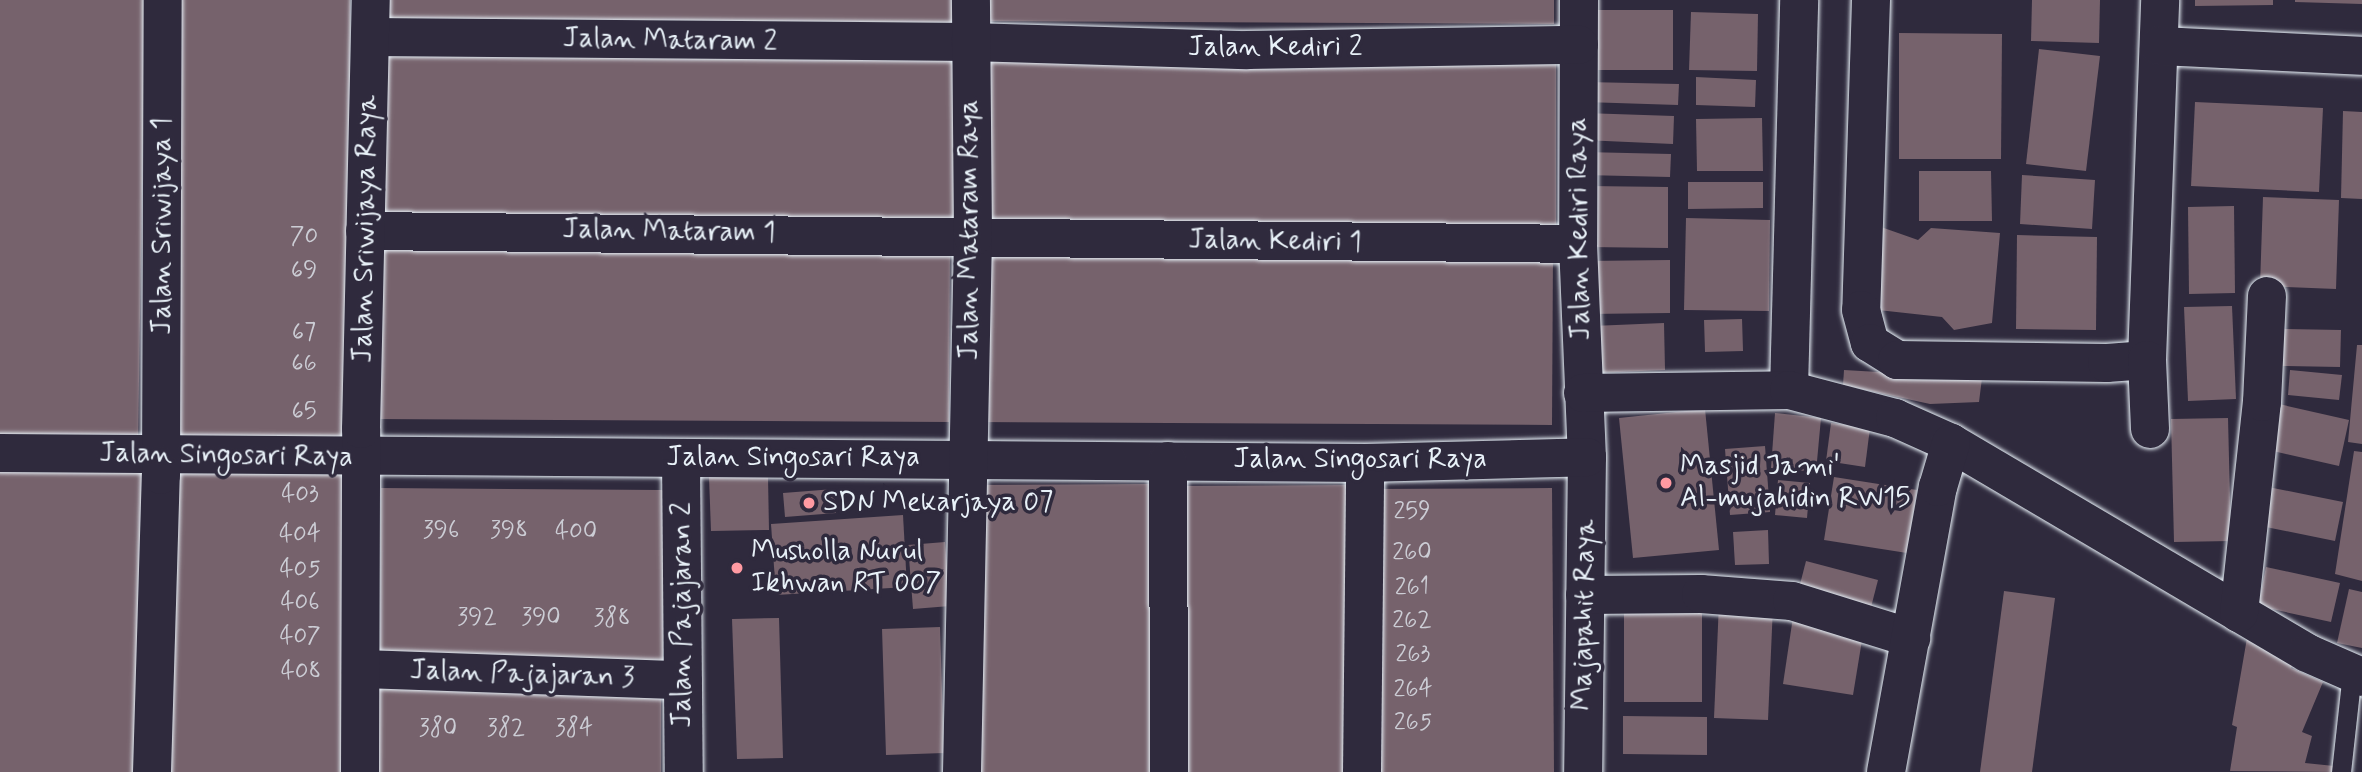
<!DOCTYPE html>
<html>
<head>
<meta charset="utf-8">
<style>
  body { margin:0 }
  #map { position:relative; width:2362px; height:772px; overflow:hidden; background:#2f2a3d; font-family:Mynerve,sans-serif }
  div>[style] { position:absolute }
  .building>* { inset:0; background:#76626c }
  .roads { filter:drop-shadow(0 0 2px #e8f1f8) drop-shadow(0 0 2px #e8f1f8) }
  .service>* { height:19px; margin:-9.5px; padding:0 9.5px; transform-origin:9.5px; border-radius:9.5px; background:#2f2a3d }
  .minor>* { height:38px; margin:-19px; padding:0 19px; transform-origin:19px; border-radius:19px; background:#2f2a3d }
  .dots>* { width:19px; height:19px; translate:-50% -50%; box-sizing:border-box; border:4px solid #2f2a3d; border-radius:50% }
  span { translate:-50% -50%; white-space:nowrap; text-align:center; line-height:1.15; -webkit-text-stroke:7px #2f2a3d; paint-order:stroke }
  .number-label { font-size:24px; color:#cccdd5 }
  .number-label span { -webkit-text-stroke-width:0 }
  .street-label { font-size:28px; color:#e8f1f8 }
  .poi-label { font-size:28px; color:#e8f1f8 }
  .left { translate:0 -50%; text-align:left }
</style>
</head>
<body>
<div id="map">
  <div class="building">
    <i style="clip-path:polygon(0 0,145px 0,138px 445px,0 443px)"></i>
    <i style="clip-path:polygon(167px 0,350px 0,353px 441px,169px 442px)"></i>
    <i style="clip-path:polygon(380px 0,958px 0,958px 25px,380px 21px)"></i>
    <i style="clip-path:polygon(977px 0,1554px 0,1554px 24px,977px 21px)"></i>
    <i style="clip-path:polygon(2032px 0,2100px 0,2099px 43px,2031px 41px)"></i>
    <i style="clip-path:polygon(2195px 0,2273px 0,2273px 5px,2195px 6px)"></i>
    <i style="clip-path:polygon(2295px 0,2362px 0,2362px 4px,2295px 2px)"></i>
    <i style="clip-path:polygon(1587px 10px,1673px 10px,1673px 70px,1587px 70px)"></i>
    <i style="clip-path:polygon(1691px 12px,1758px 14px,1757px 71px,1689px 70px)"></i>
    <i style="clip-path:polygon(1899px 33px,2002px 34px,2001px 159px,1899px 159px)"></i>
    <i style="clip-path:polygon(2039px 49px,2100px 56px,2086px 171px,2026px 164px)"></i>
    <i style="clip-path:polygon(379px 51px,957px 54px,956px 227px,379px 224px)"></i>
    <i style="clip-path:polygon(979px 58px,1556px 61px,1556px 235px,979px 231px)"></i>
    <i style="clip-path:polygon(1696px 77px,1756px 80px,1755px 107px,1696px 105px)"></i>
    <i style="clip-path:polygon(1586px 82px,1679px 84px,1678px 105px,1585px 102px)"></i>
    <i style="clip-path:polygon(2195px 102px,2323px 108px,2319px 192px,2191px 186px)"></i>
    <i style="clip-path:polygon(2343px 111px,2362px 112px,2362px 199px,2341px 198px)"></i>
    <i style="clip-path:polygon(1584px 113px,1674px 116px,1673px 144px,1583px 140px)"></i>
    <i style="clip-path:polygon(1762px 118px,1763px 171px,1697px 171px,1696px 119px)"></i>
    <i style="clip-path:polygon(1584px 152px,1671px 154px,1670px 177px,1584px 175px)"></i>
    <i style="clip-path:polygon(1919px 171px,1991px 171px,1992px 221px,1919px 221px)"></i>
    <i style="clip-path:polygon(2022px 175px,2095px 180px,2092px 229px,2020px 224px)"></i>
    <i style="clip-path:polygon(1688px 182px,1763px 182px,1763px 208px,1688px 209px)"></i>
    <i style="clip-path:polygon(1588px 186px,1668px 187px,1668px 248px,1587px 247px)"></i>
    <i style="clip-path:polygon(2263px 197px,2339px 200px,2336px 289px,2260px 286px)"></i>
    <i style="clip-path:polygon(2234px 206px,2235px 293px,2189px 294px,2188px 207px)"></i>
    <i style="clip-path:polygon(1686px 218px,1770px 220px,1769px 311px,1684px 310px)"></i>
    <i style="clip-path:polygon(1881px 227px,1918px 240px,1931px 228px,2000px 233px,1992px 323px,1954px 330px,1942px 317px,1878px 310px)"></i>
    <i style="clip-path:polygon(2017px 235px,2097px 237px,2096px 330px,2016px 329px)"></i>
    <i style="clip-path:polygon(373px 246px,950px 249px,949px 422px,372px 419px)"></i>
    <i style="clip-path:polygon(975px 249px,1553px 252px,1552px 425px,974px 422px)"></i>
    <i style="clip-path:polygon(1670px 260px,1670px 313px,1588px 314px,1588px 261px)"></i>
    <i style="clip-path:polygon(2232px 306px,2236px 399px,2188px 401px,2184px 307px)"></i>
    <i style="clip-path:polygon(1742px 319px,1743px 351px,1705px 352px,1704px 320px)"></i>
    <i style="clip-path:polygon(1664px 323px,1665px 370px,1594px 373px,1592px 326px)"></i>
    <i style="clip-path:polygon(2282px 329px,2341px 330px,2340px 367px,2282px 366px)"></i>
    <i style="clip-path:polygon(2357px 345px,2362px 345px,2362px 444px,2348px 442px)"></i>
    <i style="clip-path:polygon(1844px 370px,1982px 378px,1979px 402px,1930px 404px,1843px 385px)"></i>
    <i style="clip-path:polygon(2290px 370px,2342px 375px,2339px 400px,2288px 395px)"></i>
    <i style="clip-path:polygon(2270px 402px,2349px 420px,2339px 466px,2260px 448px)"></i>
    <i style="clip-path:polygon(1705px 409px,1719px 550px,1633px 558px,1619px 418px)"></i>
    <i style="clip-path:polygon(1775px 413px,1821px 418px,1816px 472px,1771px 468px)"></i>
    <i style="clip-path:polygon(2228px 418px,2231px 541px,2174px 542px,2171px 419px)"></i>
    <i style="clip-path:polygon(1831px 423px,1870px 428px,1865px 467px,1826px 461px)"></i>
    <i style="clip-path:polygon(1765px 446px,1770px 512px,1730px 515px,1725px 449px)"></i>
    <i style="clip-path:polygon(2354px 451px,2362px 452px,2362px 581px,2335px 574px)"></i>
    <i style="clip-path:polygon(0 466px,149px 469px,144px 772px,0 772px)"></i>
    <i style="clip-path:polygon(348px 471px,350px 772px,166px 772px,164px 472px)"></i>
    <i style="clip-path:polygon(709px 477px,768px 477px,769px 530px,711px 531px)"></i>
    <i style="clip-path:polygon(1834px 477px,1917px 490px,1907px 553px,1824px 540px)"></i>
    <i style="clip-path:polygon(1778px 480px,1810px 483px,1807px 518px,1775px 515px)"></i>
    <i style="clip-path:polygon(1154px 484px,1156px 772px,972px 772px,970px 485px)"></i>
    <i style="clip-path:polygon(1356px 485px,1358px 772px,1174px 772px,1172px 486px)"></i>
    <i style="clip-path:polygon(2258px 485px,2343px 502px,2335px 541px,2251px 524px)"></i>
    <i style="clip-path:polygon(381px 488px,663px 490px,663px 663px,380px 662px)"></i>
    <i style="clip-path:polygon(1552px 488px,1554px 772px,1370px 772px,1368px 489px)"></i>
    <i style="clip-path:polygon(834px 489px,836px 513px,785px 517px,783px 493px)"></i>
    <i style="clip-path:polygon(903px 515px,907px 587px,776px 595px,771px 524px)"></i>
    <i style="clip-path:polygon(1768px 530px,1769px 564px,1735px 565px,1733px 532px)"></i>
    <i style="clip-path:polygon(945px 542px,950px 606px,913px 609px,908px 545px)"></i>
    <i style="clip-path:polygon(1806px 561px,1878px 580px,1869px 615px,1797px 596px)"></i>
    <i style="clip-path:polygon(2266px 567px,2340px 583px,2331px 622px,2258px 606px)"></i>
    <i style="clip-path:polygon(2349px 589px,2362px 592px,2362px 648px,2337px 643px)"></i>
    <i style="clip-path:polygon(2004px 591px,2055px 598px,2032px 772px,1980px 772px)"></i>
    <i style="clip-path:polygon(1719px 603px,1773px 606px,1768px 720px,1714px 718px)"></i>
    <i style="clip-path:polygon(1624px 607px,1702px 607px,1702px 702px,1624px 702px)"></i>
    <i style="clip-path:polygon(1793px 617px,1864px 628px,1853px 695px,1783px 684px)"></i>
    <i style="clip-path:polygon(779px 618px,783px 758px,737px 759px,732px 619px)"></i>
    <i style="clip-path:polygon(940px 627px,944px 753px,886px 755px,882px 629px)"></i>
    <i style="clip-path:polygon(2247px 638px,2295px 659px,2291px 668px,2323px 682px,2302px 732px,2312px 736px,2305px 763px,2334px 766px,2333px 772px,2230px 771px,2237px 727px,2232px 725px)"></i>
    <i style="clip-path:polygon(378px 686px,661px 688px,661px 772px,378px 772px)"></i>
    <i style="clip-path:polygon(1623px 716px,1707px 717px,1707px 755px,1623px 754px)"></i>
  </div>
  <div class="roads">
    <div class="service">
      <i style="left:2341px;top:772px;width:100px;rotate:-83.7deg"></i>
    </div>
    <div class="minor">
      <i style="left:1579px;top:0;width:244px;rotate:90.2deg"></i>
      <i style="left:1578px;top:244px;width:213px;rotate:87.6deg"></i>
      <i style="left:1587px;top:457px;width:315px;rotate:90.7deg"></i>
      <i style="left:1871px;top:0;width:310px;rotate:91.8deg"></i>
      <i style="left:1861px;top:310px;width:34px;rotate:75deg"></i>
      <i style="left:1870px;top:343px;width:32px;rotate:32deg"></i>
      <i style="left:1897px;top:360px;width:210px;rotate:0.8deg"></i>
      <i style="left:2107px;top:363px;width:40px;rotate:-4.3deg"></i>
      <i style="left:2147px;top:360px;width:360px;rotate:-87.9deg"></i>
      <i style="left:370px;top:37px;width:600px;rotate:0.48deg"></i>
      <i style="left:970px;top:42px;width:277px;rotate:1.7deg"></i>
      <i style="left:1247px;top:50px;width:332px;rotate:-0.9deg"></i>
      <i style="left:2159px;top:46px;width:203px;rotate:2.8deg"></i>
      <i style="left:365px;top:231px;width:1213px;rotate:0.61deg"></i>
      <i style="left:2147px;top:360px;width:69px;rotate:87.5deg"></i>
      <i style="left:1789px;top:390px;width:390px;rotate:-88.5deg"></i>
      <i style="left:1583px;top:393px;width:206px;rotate:-0.8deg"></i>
      <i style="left:1789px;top:390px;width:110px;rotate:14.8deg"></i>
      <i style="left:1895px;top:418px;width:61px;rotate:24.1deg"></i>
      <i style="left:1951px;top:443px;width:413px;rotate:30.5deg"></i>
      <i style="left:2307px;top:653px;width:60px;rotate:23.6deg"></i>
      <i style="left:0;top:453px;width:1365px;rotate:0.42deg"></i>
      <i style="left:1365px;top:463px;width:222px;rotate:-1.5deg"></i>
      <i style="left:681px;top:458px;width:314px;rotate:89.5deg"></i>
      <i style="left:1168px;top:461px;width:311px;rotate:89.8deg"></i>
      <i style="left:1585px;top:595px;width:116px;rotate:-0.5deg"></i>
      <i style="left:1701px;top:594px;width:91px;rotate:4.4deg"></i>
      <i style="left:1792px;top:601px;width:125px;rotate:17.3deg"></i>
      <i style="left:2239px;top:613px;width:212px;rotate:-83.8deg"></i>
      <i style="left:2262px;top:402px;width:106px;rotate:-87.3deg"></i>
      <i style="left:361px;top:669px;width:322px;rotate:2deg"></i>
      <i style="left:152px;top:772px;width:297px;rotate:-88.3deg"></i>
      <i style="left:161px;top:475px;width:475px;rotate:-89.8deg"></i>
      <i style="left:360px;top:772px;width:343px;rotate:-89.8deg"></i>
      <i style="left:361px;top:429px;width:429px;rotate:-88.7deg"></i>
      <i style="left:962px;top:772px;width:535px;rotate:-88.82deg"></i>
      <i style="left:973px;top:237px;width:237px;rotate:-90.5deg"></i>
      <i style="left:1362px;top:772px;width:309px;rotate:-89.4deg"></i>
      <i style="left:1886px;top:772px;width:290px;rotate:-79.7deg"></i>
      <i style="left:1938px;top:487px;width:46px;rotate:-73.5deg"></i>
    </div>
  </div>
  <div class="dots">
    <i style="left:1666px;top:483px;background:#ff9aa2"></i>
    <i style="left:809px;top:503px;background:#ff9aa2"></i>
    <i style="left:737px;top:568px;background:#ff9aa2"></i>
  </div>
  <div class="number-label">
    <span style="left:304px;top:237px">70</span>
    <span style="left:304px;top:271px">69</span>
    <span style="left:304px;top:333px">67</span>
    <span style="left:304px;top:364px">66</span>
    <span style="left:304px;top:412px">65</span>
    <span style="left:300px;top:495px">403</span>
    <span style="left:1412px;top:512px">259</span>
    <span style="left:441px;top:531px">396</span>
    <span style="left:509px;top:531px">398</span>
    <span style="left:576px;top:532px">400</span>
    <span style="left:300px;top:535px">404</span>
    <span style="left:1412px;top:553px">260</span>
    <span style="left:300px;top:570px">405</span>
    <span style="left:1412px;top:588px">261</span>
    <span style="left:300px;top:603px">406</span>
    <span style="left:477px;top:618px">392</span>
    <span style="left:541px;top:618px">390</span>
    <span style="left:612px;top:619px">388</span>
    <span style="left:1412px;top:621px">262</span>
    <span style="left:300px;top:637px">407</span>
    <span style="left:1413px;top:655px">263</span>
    <span style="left:301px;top:672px">408</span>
    <span style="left:1413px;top:690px">264</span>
    <span style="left:1413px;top:723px">265</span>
    <span style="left:438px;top:729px">380</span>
    <span style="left:506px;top:729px">382</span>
    <span style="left:574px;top:729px">384</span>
  </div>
  <div class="street-label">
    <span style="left:670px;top:41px;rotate:1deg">Jalan Mataram 2</span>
    <span style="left:1275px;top:48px">Jalan Kediri 2</span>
    <span style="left:163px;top:226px;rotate:-90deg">Jalan Sriwijaya 1</span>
    <span style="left:366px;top:229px;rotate:-89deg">Jalan Sriwijaya Raya</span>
    <span style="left:1580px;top:229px;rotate:-91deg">Jalan Kediri Raya</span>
    <span style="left:970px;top:230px;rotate:-90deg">Jalan Mataram Raya</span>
    <span style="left:669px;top:232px;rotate:1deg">Jalan Mataram 1</span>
    <span style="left:1275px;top:242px;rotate:1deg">Jalan Kediri 1</span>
    <span style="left:226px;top:456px;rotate:1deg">Jalan Singosari Raya</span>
    <span style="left:793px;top:458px">Jalan Singosari Raya</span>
    <span style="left:1360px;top:460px">Jalan Singosari Raya</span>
    <span style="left:683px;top:615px;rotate:-90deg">Jalan Pajajaran 2</span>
    <span style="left:1585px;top:615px;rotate:-89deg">Majapahit Raya</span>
    <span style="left:522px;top:675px;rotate:2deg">Jalan Pajajaran 3</span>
  </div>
  <div class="poi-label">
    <span class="left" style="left:1680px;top:483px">Masjid Jami'<br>Al-mujahidin RW15</span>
    <span class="left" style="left:823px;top:503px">SDN Mekarjaya 07</span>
    <span class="left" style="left:751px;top:568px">Musholla Nurul<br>Ikhwan RT 007</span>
  </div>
</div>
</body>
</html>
